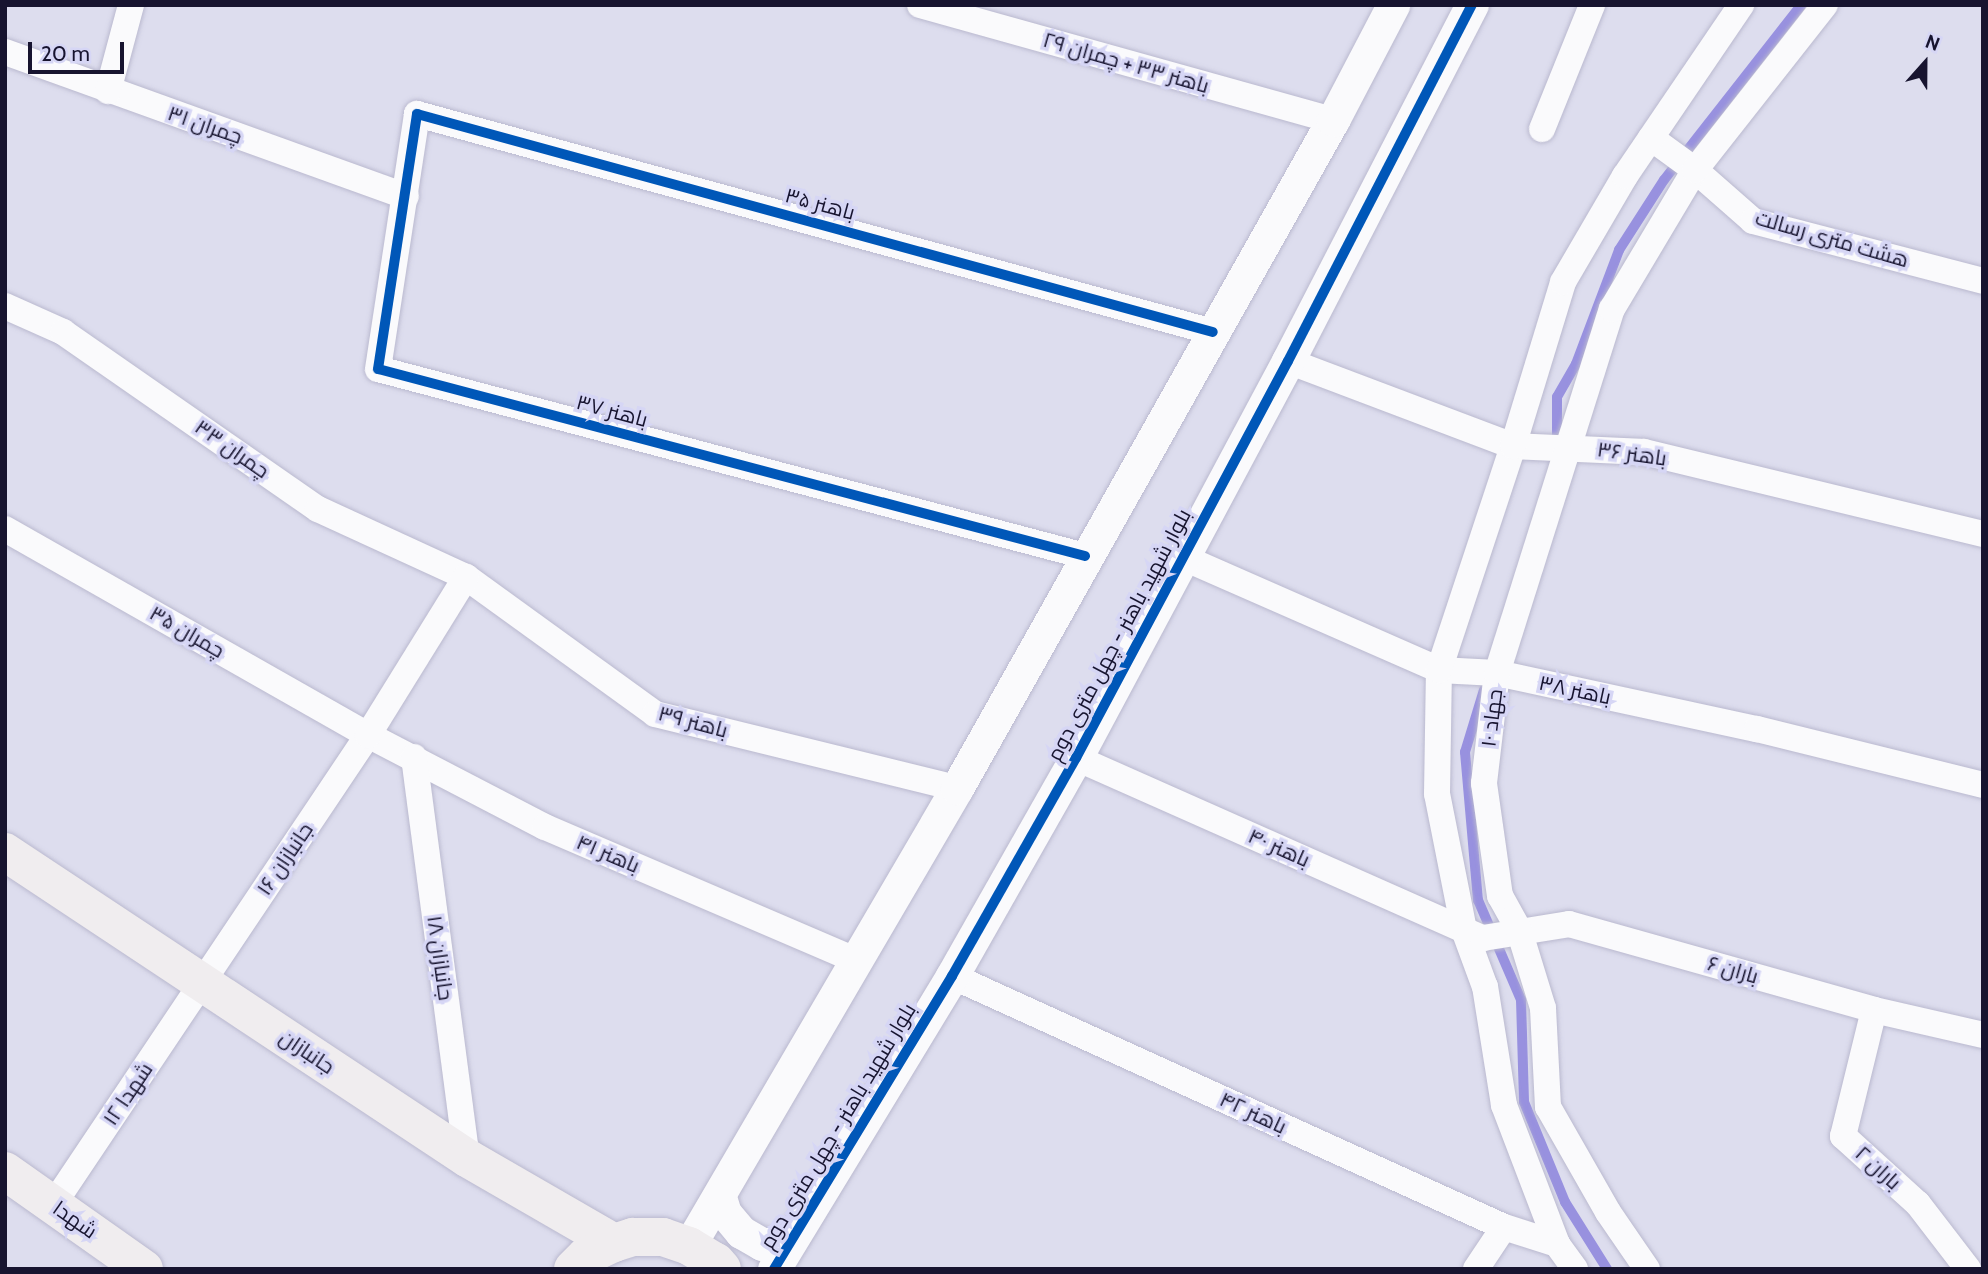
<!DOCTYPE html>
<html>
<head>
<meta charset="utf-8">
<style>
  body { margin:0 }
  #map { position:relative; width:1988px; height:1274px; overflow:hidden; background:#dde; font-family:Cabin,Cairo,sans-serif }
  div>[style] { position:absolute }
  .stream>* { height:10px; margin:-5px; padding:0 5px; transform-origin:5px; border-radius:5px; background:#9891df }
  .roads { filter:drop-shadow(0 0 2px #bab9cf) drop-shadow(0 0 2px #bab9cf) }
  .minor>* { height:26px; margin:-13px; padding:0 13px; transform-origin:13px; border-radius:13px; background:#fafafc }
  .tertiary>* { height:33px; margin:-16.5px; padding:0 16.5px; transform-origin:16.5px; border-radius:16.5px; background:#fafafc }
  .secondary>* { height:38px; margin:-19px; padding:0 19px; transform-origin:19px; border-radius:19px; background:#f0edef }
  .cycleway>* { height:10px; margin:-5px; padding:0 5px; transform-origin:5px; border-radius:5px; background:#0057b8 }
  span { translate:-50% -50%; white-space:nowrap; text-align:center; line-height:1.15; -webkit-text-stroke:7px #d6d6f5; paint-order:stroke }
  .street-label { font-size:21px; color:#17142f }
  .frame { position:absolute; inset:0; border:7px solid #17142f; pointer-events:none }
  .north { position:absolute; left:1890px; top:28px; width:70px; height:70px; -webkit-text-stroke:5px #d6d6f5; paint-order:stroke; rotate:21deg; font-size:19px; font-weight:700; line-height:28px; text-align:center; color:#17142f }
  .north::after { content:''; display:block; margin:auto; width:24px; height:32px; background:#17142f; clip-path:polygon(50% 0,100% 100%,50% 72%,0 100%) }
  .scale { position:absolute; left:28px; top:42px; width:96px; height:32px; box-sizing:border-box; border:4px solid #17142f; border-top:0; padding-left:9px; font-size:21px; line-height:24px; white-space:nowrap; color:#17142f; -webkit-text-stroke:5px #d6d6f5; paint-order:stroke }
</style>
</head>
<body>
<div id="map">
  <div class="stream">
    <i style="left:1557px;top:446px;width:49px;rotate:-90deg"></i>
    <i style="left:1557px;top:397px;width:38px;rotate:-60deg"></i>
    <i style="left:1576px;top:364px;width:122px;rotate:-69.3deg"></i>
    <i style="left:1619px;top:250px;width:83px;rotate:-57.3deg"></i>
    <i style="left:1664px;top:180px;width:222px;rotate:-51.9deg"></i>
    <i style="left:1484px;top:690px;width:65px;rotate:107deg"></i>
    <i style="left:1465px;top:752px;width:149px;rotate:85deg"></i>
    <i style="left:1478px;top:900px;width:109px;rotate:66.7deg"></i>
    <i style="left:1521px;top:1000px;width:102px;rotate:88.3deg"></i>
    <i style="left:1524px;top:1102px;width:108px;rotate:67.7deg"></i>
    <i style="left:1565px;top:1202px;width:79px;rotate:57.9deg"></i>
  </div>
  <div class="roads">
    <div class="minor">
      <i style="left:920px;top:5px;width:429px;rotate:15.6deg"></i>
      <i style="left:5px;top:52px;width:426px;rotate:19.8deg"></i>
      <i style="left:108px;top:91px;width:89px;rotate:-75deg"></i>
      <i style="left:1542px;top:129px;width:134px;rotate:-68deg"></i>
      <i style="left:1651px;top:138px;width:54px;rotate:36deg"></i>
      <i style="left:1695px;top:170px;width:77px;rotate:41.3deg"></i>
      <i style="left:1753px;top:221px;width:238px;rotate:14.6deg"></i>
      <i style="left:5px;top:306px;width:64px;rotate:24.1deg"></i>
      <i style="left:63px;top:332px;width:310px;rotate:34.8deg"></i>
      <i style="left:318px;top:509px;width:163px;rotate:24.7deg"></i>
      <i style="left:466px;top:577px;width:233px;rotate:35.9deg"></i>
      <i style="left:655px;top:714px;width:311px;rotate:13.8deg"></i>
      <i style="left:1288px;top:361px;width:241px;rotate:20.7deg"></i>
      <i style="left:1513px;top:446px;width:131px;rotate:2.6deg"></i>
      <i style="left:1644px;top:452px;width:349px;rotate:13.6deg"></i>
      <i style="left:5px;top:529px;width:417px;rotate:29.6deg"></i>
      <i style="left:368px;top:735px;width:199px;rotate:27.5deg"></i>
      <i style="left:545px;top:827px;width:337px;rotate:23.2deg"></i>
      <i style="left:1085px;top:556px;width:731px;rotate:-165.18deg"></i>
      <i style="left:378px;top:369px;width:258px;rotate:-81.3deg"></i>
      <i style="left:417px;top:114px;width:825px;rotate:15.32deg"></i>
      <i style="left:1182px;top:557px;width:281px;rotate:23.7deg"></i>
      <i style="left:1439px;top:670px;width:58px;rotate:3deg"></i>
      <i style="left:1497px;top:673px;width:266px;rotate:12.2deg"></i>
      <i style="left:1757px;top:729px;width:233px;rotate:13.9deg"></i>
      <i style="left:414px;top:757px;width:404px;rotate:82.5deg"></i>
      <i style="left:1076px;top:758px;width:445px;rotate:23.9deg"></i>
      <i style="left:1483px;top:938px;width:87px;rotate:-9.2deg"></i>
      <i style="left:1569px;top:924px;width:317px;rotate:15.7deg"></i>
      <i style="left:1874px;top:1010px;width:112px;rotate:12.9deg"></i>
      <i style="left:952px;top:976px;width:606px;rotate:24.45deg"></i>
      <i style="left:1504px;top:1227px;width:56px;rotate:17.8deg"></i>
      <i style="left:1874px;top:1010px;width:130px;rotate:103.8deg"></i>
      <i style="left:1843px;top:1136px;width:101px;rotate:42.2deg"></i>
      <i style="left:1918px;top:1204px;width:82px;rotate:52.4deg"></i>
      <i style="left:53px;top:1205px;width:566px;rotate:-56.17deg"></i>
      <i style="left:368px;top:735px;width:186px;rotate:-58.2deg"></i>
      <i style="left:1476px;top:1269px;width:50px;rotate:-56.3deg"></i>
      <i style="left:1575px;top:1269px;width:31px;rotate:-126deg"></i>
      <i style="left:1557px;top:1244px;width:149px;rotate:-110.9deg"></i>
      <i style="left:1504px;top:1105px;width:120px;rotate:-99.1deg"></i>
      <i style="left:1485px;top:987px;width:61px;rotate:-110.2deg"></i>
      <i style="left:1464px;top:930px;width:139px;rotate:-101.2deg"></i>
      <i style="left:1437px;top:794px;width:124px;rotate:-89.1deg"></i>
      <i style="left:1439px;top:670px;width:236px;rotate:-71.7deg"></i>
      <i style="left:1513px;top:446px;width:171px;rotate:-73deg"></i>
      <i style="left:1563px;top:282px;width:123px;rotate:-59.7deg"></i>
      <i style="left:1625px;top:176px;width:207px;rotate:-55.8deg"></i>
      <i style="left:1647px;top:1269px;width:69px;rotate:-124.4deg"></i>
      <i style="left:1608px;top:1212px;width:121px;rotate:-119.7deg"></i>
      <i style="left:1548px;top:1107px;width:99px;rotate:-92.9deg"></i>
      <i style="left:1543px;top:1008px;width:82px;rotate:-107.1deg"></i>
      <i style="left:1519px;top:930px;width:39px;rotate:-119deg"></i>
      <i style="left:1500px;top:896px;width:114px;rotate:-98.1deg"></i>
      <i style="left:1484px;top:783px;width:111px;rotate:-83.3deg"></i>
      <i style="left:1497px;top:673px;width:382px;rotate:-72.5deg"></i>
      <i style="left:1612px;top:309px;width:162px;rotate:-59.2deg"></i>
      <i style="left:1695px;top:170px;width:210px;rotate:-51.8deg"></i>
    </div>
    <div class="tertiary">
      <i style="left:720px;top:1197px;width:17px;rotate:73deg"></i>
      <i style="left:725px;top:1213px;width:25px;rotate:50deg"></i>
      <i style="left:741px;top:1232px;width:24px;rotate:30deg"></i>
      <i style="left:762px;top:1244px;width:25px"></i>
      <i style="left:689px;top:1246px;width:531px;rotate:-59.67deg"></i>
      <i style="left:957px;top:788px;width:767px;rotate:-60.63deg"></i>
      <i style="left:1333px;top:120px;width:130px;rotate:-62.4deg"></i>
      <i style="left:774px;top:1269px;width:343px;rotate:-58.7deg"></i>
      <i style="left:952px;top:976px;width:251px;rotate:-60.4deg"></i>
      <i style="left:1076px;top:758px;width:450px;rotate:-61.9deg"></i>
      <i style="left:1288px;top:361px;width:401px;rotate:-62.7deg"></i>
    </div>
    <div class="secondary">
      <i style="left:5px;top:852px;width:554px;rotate:33.52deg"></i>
      <i style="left:467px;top:1158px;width:170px;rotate:30deg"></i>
      <i style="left:5px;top:1171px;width:170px;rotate:35.2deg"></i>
      <i style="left:573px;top:1269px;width:18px;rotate:-45deg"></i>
      <i style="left:586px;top:1256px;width:31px;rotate:-25deg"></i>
      <i style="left:614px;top:1243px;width:20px;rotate:-18deg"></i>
      <i style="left:633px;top:1237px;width:30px"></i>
      <i style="left:663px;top:1237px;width:28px;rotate:19deg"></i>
      <i style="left:689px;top:1246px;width:31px;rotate:31deg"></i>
      <i style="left:716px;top:1262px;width:9px;rotate:49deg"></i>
    </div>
  </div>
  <div class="cycleway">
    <i style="left:1085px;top:556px;width:731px;rotate:-165.18deg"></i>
    <i style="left:378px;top:369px;width:258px;rotate:-81.3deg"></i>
    <i style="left:417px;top:114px;width:825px;rotate:15.32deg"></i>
    <i style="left:774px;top:1269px;width:343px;rotate:-58.7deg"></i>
    <i style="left:952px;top:976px;width:251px;rotate:-60.4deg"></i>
    <i style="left:1076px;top:758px;width:450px;rotate:-61.9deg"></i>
    <i style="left:1288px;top:361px;width:401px;rotate:-62.7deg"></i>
  </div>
  <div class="street-label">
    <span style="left:1126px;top:63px;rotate:16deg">باهنر ۳۳ + چمران ۲۹</span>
    <span style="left:205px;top:125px;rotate:19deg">چمران ۳۱</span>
    <span style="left:820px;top:204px;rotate:15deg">باهنر ۳۵</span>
    <span style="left:1832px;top:239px;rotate:16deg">هشت متری رسالت</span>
    <span style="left:612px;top:411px;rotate:15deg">باهنر ۳۷</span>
    <span style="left:232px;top:449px;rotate:35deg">چمران ۳۳</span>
    <span style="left:1632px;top:454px;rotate:8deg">باهنر ۳۶</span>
    <span style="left:187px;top:632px;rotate:30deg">چمران ۳۵</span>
    <span style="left:1119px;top:635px;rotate:-62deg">بلوار شهید باهنر - چهل متری دوم</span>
    <span style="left:1575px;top:690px;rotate:12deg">باهنر ۳۸</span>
    <span style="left:1492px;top:718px;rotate:-83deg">جهاد ۱۰</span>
    <span style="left:693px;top:722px;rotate:15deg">باهنر ۳۹</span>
    <span style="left:1279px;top:848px;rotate:24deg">باهنر ۴۰</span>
    <span style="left:608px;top:854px;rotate:23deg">باهنر ۴۱</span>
    <span style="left:285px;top:859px;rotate:-56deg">جانبازان ۱۶</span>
    <span style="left:440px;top:958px;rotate:82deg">جانبازان ۱۸</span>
    <span style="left:1733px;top:970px;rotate:16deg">باران ۶</span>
    <span style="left:307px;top:1052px;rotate:34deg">جانبازان</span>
    <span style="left:128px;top:1094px;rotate:-56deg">شهدا ۱۲</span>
    <span style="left:1253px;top:1113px;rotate:25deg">باهنر ۴۲</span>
    <span style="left:838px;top:1126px;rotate:-59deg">بلوار شهید باهنر - چهل متری دوم</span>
    <span style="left:1878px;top:1168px;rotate:42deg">باران ۲</span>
    <span style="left:75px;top:1220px;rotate:35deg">شهدا</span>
  </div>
  <div class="frame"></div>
  <div class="north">N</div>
  <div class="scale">20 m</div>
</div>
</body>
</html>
